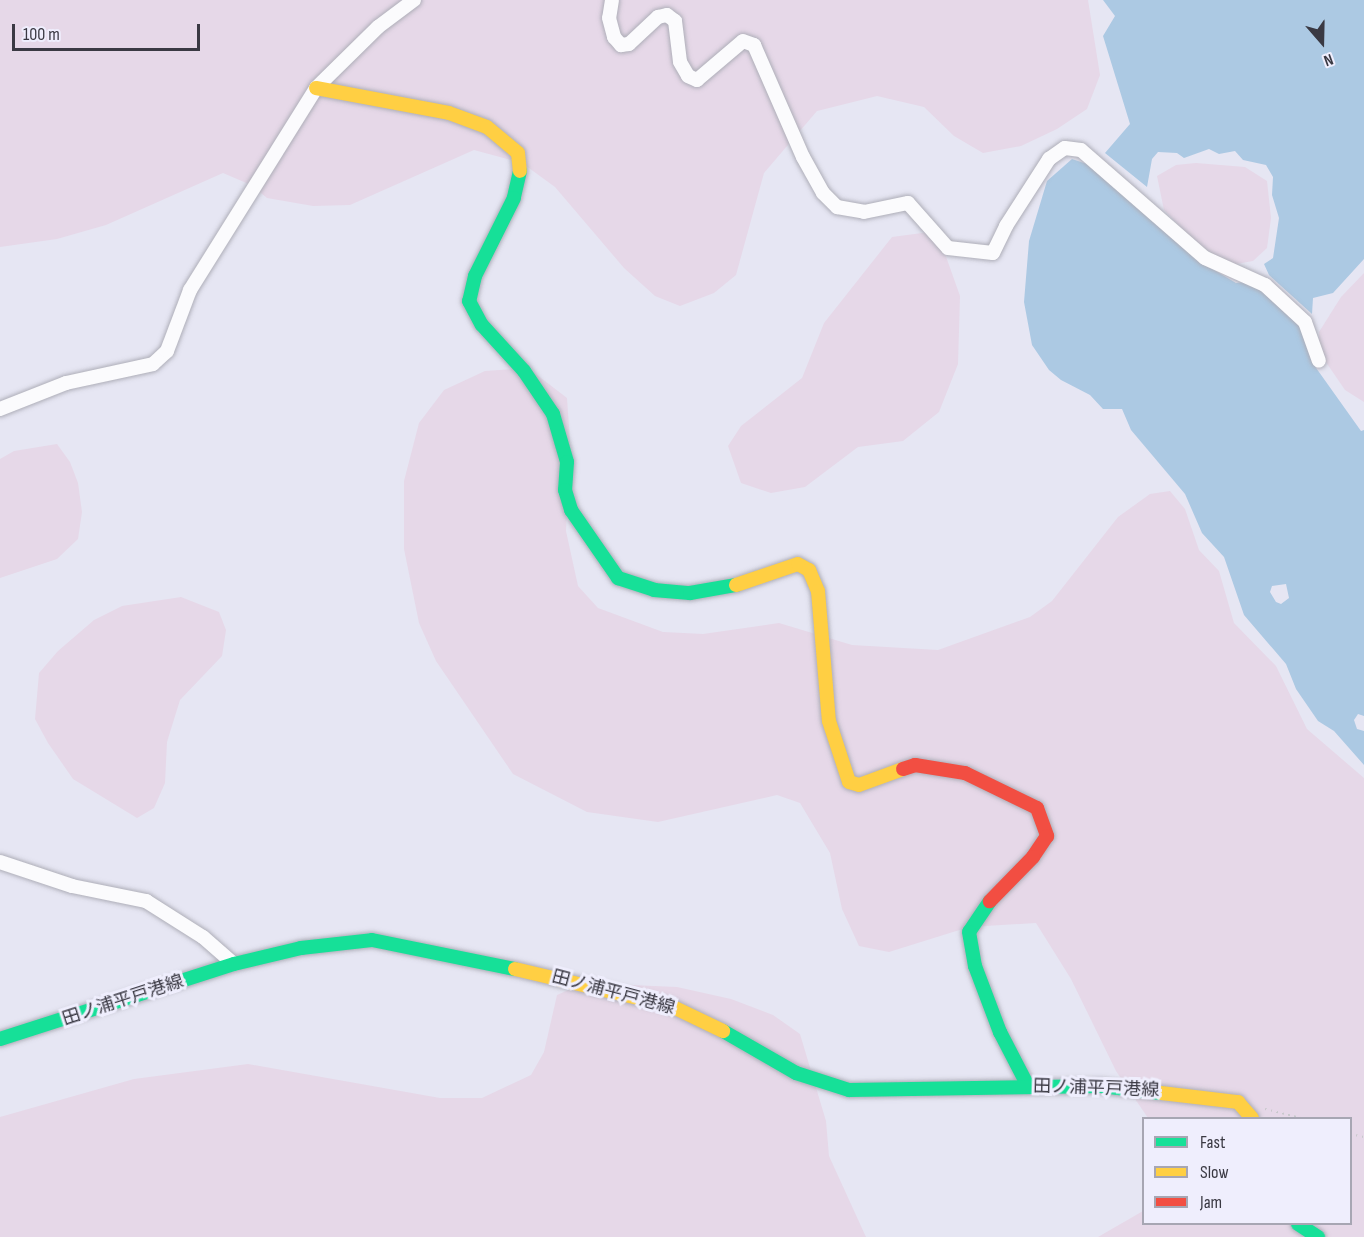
<!DOCTYPE html>
<html>
<head>
<meta charset="utf-8">
<style>
  body { margin:0 }
  #map { position:relative; width:1364px; height:1237px; overflow:hidden; background:#e6e6f3; font-family:"Sofia Sans Condensed","Noto Sans JP",sans-serif }
  div>[style] { position:absolute }
  .green>* { inset:0; background:#e6d8e8 }
  .water>* { inset:0; background:#acc9e3 }
  .path>* { height:2px; margin-top:-1px; transform-origin:0; background:repeating-linear-gradient(90deg,#c9c9cd 0 1.5px,transparent 0 6px) }
  .roads { filter:drop-shadow(0 0 2px #aeaeb8) drop-shadow(0 0 2px #aeaeb8) }
  .street>* { height:14px; margin:-7px; padding:0 7px; transform-origin:7px; border-radius:7px; background:#fbfbfd }
  .fast>* { height:14px; margin:-7px; padding:0 7px; transform-origin:7px; border-radius:7px; background:#16e098 }
  .slow>* { height:14px; margin:-7px; padding:0 7px; transform-origin:7px; border-radius:7px; background:#ffcf43 }
  .jam>* { height:14px; margin:-7px; padding:0 7px; transform-origin:7px; border-radius:7px; background:#f24e42 }
  span { translate:-50% -50%; white-space:nowrap; text-align:center; line-height:1.15; -webkit-text-stroke:6px #efeefd; paint-order:stroke }
  .street-label { font-size:18px; color:#3a3943 }
  .legend { position:absolute; left:1142px; top:1117px; width:210px; height:108px; box-sizing:border-box; background:#efeefd; border:2px solid #a7a6b3; margin:0; padding:8px 10px; list-style:none; font-size:18px; color:#3a3943 }
  .legend li { display:flex; align-items:center; gap:12px; height:30px }
  .legend b { width:30px; border:2px solid #a7a6b3 }
  .north { position:absolute; left:1292px; top:12px; width:60px; height:60px; -webkit-text-stroke:4px #efeefd; paint-order:stroke; rotate:160deg; font-size:16px; font-weight:700; line-height:24px; text-align:center; color:#3a3943 }
  .north::after { content:''; display:block; margin:auto; width:21px; height:27px; background:#3a3943; clip-path:polygon(50% 0,100% 100%,50% 72%,0 100%) }
  .scale { position:absolute; left:12px; top:24px; width:188px; height:27px; box-sizing:border-box; border:3px solid #3a3943; border-top:0; padding-left:8px; font-size:18px; line-height:21px; white-space:nowrap; color:#3a3943; -webkit-text-stroke:4px #efeefd; paint-order:stroke }
</style>
</head>
<body>
<div id="map">
  <div class="green">
    <i style="clip-path:polygon(0 0,1088px 0,1100px 75px,1087px 109px,1057px 129px,1021px 146px,983px 153px,954px 136px,924px 107px,877px 96px,817px 111px,764px 173px,736px 275px,714px 293px,680px 306px,655px 296px,624px 268px,555px 187px,522px 163px,474px 150px,350px 205px,313px 206px,267px 198px,251px 185px,223px 173px,106px 225px,57px 239px,0 247px)"></i>
    <i style="clip-path:polygon(1196px 163px,1245px 167px,1267px 181px,1271px 218px,1267px 248px,1253px 261px,1231px 265px,1196px 243px,1164px 210px,1157px 176px,1176px 165px)"></i>
    <i style="clip-path:polygon(937px 231px,960px 296px,958px 364px,939px 412px,903px 441px,858px 447px,805px 487px,771px 493px,741px 483px,728px 446px,741px 426px,802px 378px,824px 323px,892px 237px)"></i>
    <i style="clip-path:polygon(1364px 273px,1364px 402px,1345px 390px,1319px 352px,1319px 332px,1341px 297px)"></i>
    <i style="clip-path:polygon(528px 368px,567px 398px,570px 441px,566px 531px,578px 586px,598px 608px,663px 632px,703px 634px,779px 623px,852px 645px,938px 650px,1030px 617px,1052px 601px,1118px 517px,1150px 494px,1170px 491px,1185px 509px,1199px 550px,1219px 571px,1234px 623px,1276px 666px,1307px 729px,1364px 778px,1364px 1237px,1098px 1237px,1143px 1211px,1144px 1224px,1350px 1224px,1350px 1118px,1148px 1118px,1116px 1071px,1071px 979px,1036px 923px,969px 927px,889px 952px,859px 946px,842px 909px,830px 853px,800px 803px,777px 795px,658px 822px,587px 812px,513px 774px,436px 661px,419px 623px,404px 549px,404px 481px,419px 423px,444px 390px,485px 371px)"></i>
    <i style="clip-path:polygon(57px 444px,70px 462px,78px 483px,82px 512px,78px 539px,57px 559px,0 578px,0 459px,14px 451px)"></i>
    <i style="clip-path:polygon(181px 597px,219px 612px,226px 630px,222px 656px,180px 700px,167px 742px,165px 783px,154px 808px,137px 818px,73px 779px,48px 743px,35px 719px,39px 673px,58px 651px,94px 620px,122px 606px)"></i>
    <i style="clip-path:polygon(584px 983px,677px 987px,731px 999px,773px 1015px,800px 1034px,826px 1121px,829px 1156px,866px 1237px,0 1237px,0 1117px,134px 1079px,248px 1064px,440px 1098px,482px 1098px,531px 1075px,544px 1052px,557px 995px)"></i>
  </div>
  <div class="water">
    <i style="clip-path:polygon(1103px 0,1364px 0,1364px 259px,1333px 293px,1313px 298px,1312px 314px,1269px 275px,1264px 264px,1273px 258px,1279px 218px,1272px 195px,1273px 177px,1266px 165px,1243px 160px,1235px 151px,1219px 154px,1209px 149px,1184px 158px,1177px 153px,1158px 152px,1152px 159px,1147px 187px,1105px 153px,1130px 124px,1103px 36px,1115px 16px)"></i>
    <i style="clip-path:polygon(evenodd,1072px 159px,1093px 166px,1199px 261px,1236px 283px,1244px 282px,1263px 290px,1300px 325px,1314px 365px,1361px 431px,1364px 430px,1364px 716px,1358px 714px,1354px 720px,1357px 729px,1364px 731px,1364px 765px,1334px 731px,1318px 721px,1296px 689px,1286px 664px,1244px 615px,1224px 557px,1202px 533px,1185px 494px,1131px 430px,1122px 409px,1103px 409px,1090px 395px,1061px 380px,1049px 370px,1032px 345px,1024px 302px,1029px 241px,1047px 181px,1072px 159px,1286px 584px,1289px 598px,1281px 604px,1276px 602px,1270px 592px,1272px 586px,1286px 584px)"></i>
  </div>
  <div class="path">
    <i style="left:1265px;top:1109px;width:36px;rotate:14deg"></i>
    <i style="left:1350px;top:1134px;width:14px;rotate:12deg"></i>
  </div>
  <div class="roads">
    <div class="street">
      <i style="left:612px;top:0;width:18px;rotate:99deg"></i>
      <i style="left:609px;top:18px;width:20px;rotate:75deg"></i>
      <i style="left:614px;top:37px;width:11px;rotate:49deg"></i>
      <i style="left:621px;top:45px;width:8px;rotate:-7deg"></i>
      <i style="left:629px;top:44px;width:40px;rotate:-43deg"></i>
      <i style="left:658px;top:17px;width:9px;rotate:-13deg"></i>
      <i style="left:667px;top:15px;width:10px;rotate:37deg"></i>
      <i style="left:675px;top:21px;width:41px;rotate:83deg"></i>
      <i style="left:680px;top:62px;width:16px;rotate:60deg"></i>
      <i style="left:688px;top:76px;width:10px;rotate:24deg"></i>
      <i style="left:697px;top:80px;width:60px;rotate:-40.3deg"></i>
      <i style="left:743px;top:41px;width:12px;rotate:20deg"></i>
      <i style="left:754px;top:45px;width:122px;rotate:66.4deg"></i>
      <i style="left:803px;top:157px;width:41px;rotate:60.9deg"></i>
      <i style="left:823px;top:193px;width:20px;rotate:45deg"></i>
      <i style="left:837px;top:207px;width:27px;rotate:10deg"></i>
      <i style="left:864px;top:212px;width:45px;rotate:-11.6deg"></i>
      <i style="left:908px;top:203px;width:60px;rotate:48.4deg"></i>
      <i style="left:948px;top:248px;width:45px;rotate:6.3deg"></i>
      <i style="left:993px;top:253px;width:30px;rotate:-64deg"></i>
      <i style="left:1006px;top:226px;width:80px;rotate:-57.3deg"></i>
      <i style="left:1049px;top:159px;width:19px;rotate:-35deg"></i>
      <i style="left:1065px;top:148px;width:16px;rotate:7deg"></i>
      <i style="left:1081px;top:150px;width:164px;rotate:41.1deg"></i>
      <i style="left:1205px;top:258px;width:66px;rotate:24.2deg"></i>
      <i style="left:1265px;top:285px;width:54px;rotate:42.8deg"></i>
      <i style="left:1305px;top:322px;width:41px;rotate:70.3deg"></i>
      <i style="left:0;top:409px;width:71px;rotate:-21.5deg"></i>
      <i style="left:66px;top:383px;width:89px;rotate:-12.3deg"></i>
      <i style="left:153px;top:364px;width:19px;rotate:-43deg"></i>
      <i style="left:167px;top:351px;width:65px;rotate:-69.3deg"></i>
      <i style="left:190px;top:290px;width:238px;rotate:-58deg"></i>
      <i style="left:316px;top:88px;width:87px;rotate:-44.5deg"></i>
      <i style="left:378px;top:27px;width:45px;rotate:-36.9deg"></i>
      <i style="left:0;top:862px;width:76px;rotate:18.4deg"></i>
      <i style="left:72px;top:886px;width:76px;rotate:11.5deg"></i>
      <i style="left:146px;top:901px;width:67px;rotate:32.3deg"></i>
      <i style="left:203px;top:937px;width:41px;rotate:41.1deg"></i>
    </div>
    <div class="fast">
      <i style="left:520px;top:171px;width:28px;rotate:103deg"></i>
      <i style="left:514px;top:198px;width:87px;rotate:116.6deg"></i>
      <i style="left:475px;top:276px;width:26px;rotate:103deg"></i>
      <i style="left:469px;top:301px;width:27px;rotate:62deg"></i>
      <i style="left:482px;top:325px;width:62px;rotate:47.6deg"></i>
      <i style="left:524px;top:371px;width:52px;rotate:56deg"></i>
      <i style="left:553px;top:414px;width:50px;rotate:73.7deg"></i>
      <i style="left:567px;top:462px;width:28px;rotate:94deg"></i>
      <i style="left:565px;top:490px;width:21px;rotate:73deg"></i>
      <i style="left:571px;top:510px;width:83px;rotate:55.3deg"></i>
      <i style="left:618px;top:578px;width:38px;rotate:18deg"></i>
      <i style="left:654px;top:590px;width:36px;rotate:5deg"></i>
      <i style="left:690px;top:593px;width:47px;rotate:-9.9deg"></i>
      <i style="left:990px;top:901px;width:37px;rotate:124deg"></i>
      <i style="left:969px;top:932px;width:35px;rotate:80deg"></i>
      <i style="left:975px;top:966px;width:71px;rotate:69.3deg"></i>
      <i style="left:1000px;top:1032px;width:61px;rotate:62.6deg"></i>
      <i style="left:723px;top:1031px;width:84px;rotate:29.9deg"></i>
      <i style="left:796px;top:1073px;width:56px;rotate:17.8deg"></i>
      <i style="left:849px;top:1090px;width:252px;rotate:-0.9deg"></i>
      <i style="left:1101px;top:1086px;width:60px;rotate:6.7deg"></i>
      <i style="left:0;top:1039px;width:246px;rotate:-17.8deg"></i>
      <i style="left:234px;top:964px;width:69px;rotate:-13.4deg"></i>
      <i style="left:301px;top:948px;width:71px;rotate:-6.4deg"></i>
      <i style="left:372px;top:940px;width:146px;rotate:11.5deg"></i>
      <i style="left:1298px;top:1224px;width:24px;rotate:33deg"></i>
    </div>
    <div class="slow">
      <i style="left:316px;top:88px;width:135px;rotate:10.6deg"></i>
      <i style="left:449px;top:113px;width:40px;rotate:20.2deg"></i>
      <i style="left:487px;top:127px;width:40px;rotate:40deg"></i>
      <i style="left:518px;top:153px;width:18px;rotate:84deg"></i>
      <i style="left:736px;top:585px;width:65px;rotate:-18.7deg"></i>
      <i style="left:798px;top:564px;width:13px;rotate:29deg"></i>
      <i style="left:809px;top:570px;width:23px;rotate:67deg"></i>
      <i style="left:818px;top:591px;width:130px;rotate:85.2deg"></i>
      <i style="left:829px;top:721px;width:64px;rotate:71.8deg"></i>
      <i style="left:849px;top:782px;width:10px;rotate:17deg"></i>
      <i style="left:859px;top:785px;width:47px;rotate:-20deg"></i>
      <i style="left:515px;top:969px;width:160px;rotate:13.3deg"></i>
      <i style="left:671px;top:1006px;width:58px;rotate:25.7deg"></i>
      <i style="left:1161px;top:1093px;width:78px;rotate:6.7deg"></i>
      <i style="left:1238px;top:1102px;width:21px;rotate:49deg"></i>
    </div>
    <div class="jam">
      <i style="left:903px;top:769px;width:13px;rotate:-18deg"></i>
      <i style="left:915px;top:765px;width:51px;rotate:9.1deg"></i>
      <i style="left:965px;top:773px;width:80px;rotate:25.9deg"></i>
      <i style="left:1037px;top:808px;width:30px;rotate:70deg"></i>
      <i style="left:1047px;top:836px;width:25px;rotate:124deg"></i>
      <i style="left:1033px;top:857px;width:62px;rotate:134.3deg"></i>
    </div>
  </div>
  <div class="street-label">
    <span style="left:613px;top:993px;rotate:15deg">田ノ浦平戸港線</span>
    <span style="left:123px;top:1001px;rotate:-18deg">田ノ浦平戸港線</span>
    <span style="left:1096px;top:1089px;rotate:2deg">田ノ浦平戸港線</span>
  </div>
  <ul class="legend">
  <li><b style="height:8px;background:#16e098"></b>Fast</li>
  <li><b style="height:8px;background:#ffcf43"></b>Slow</li>
  <li><b style="height:8px;background:#f24e42"></b>Jam</li>
  </ul>
  <div class="north">N</div>
  <div class="scale">100 m</div>
</div>
</body>
</html>
